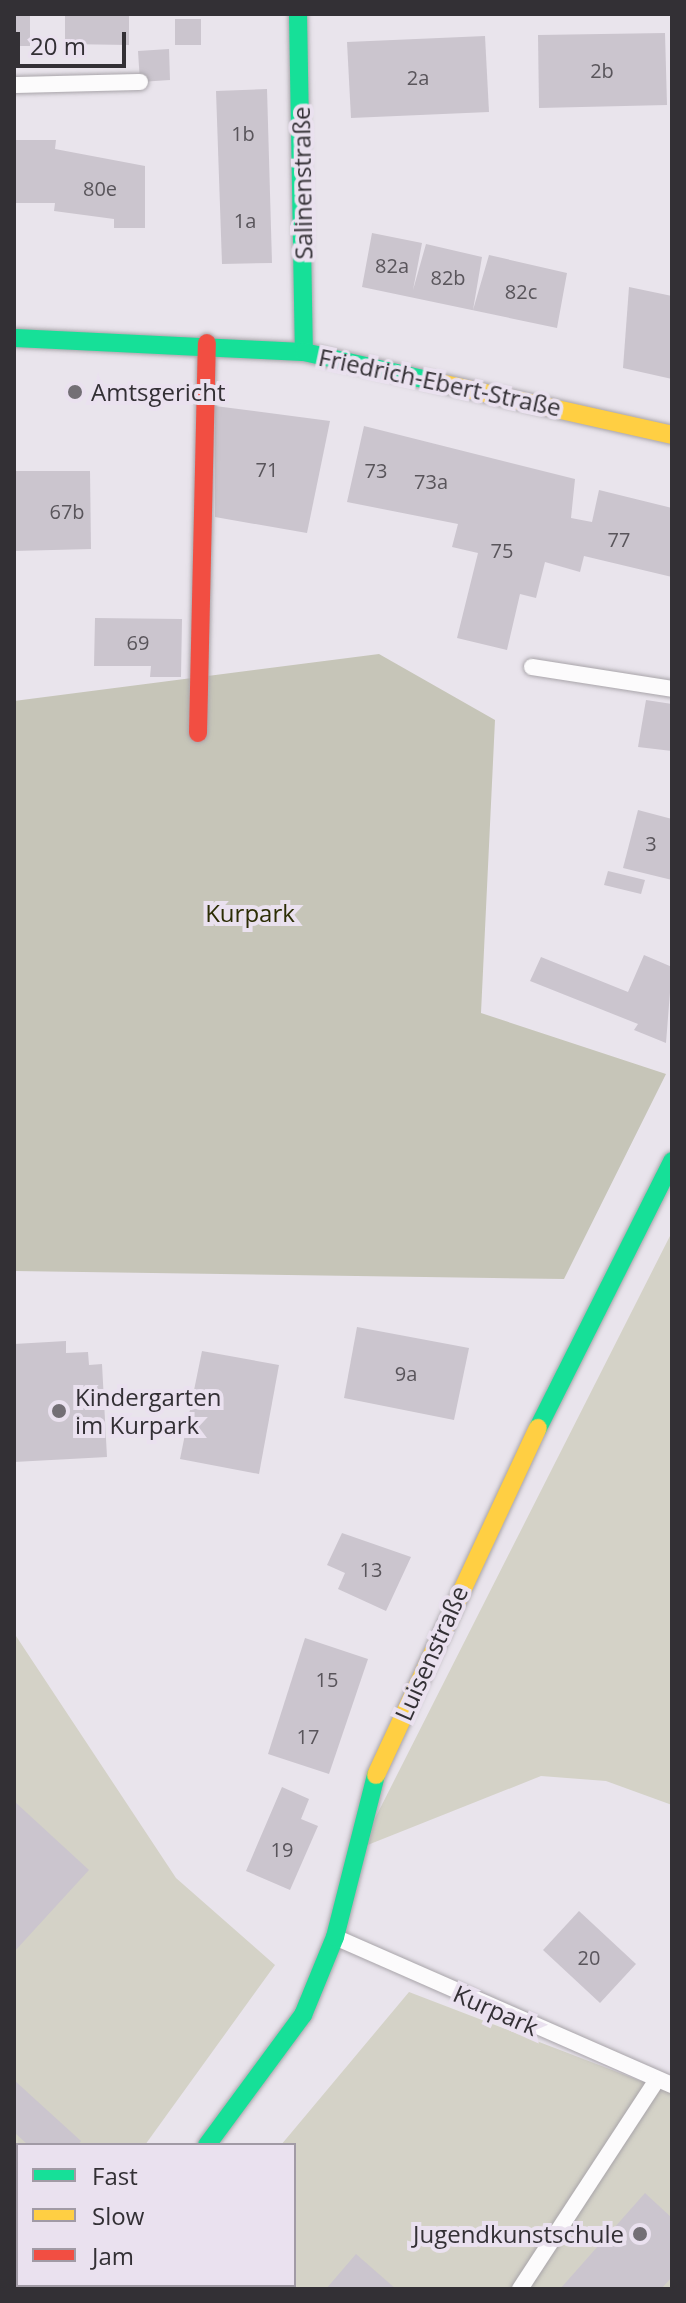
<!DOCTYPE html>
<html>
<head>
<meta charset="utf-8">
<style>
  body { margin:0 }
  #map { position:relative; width:686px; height:2303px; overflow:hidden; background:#e9e4ec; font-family:"Open Sans",sans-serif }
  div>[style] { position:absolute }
  .green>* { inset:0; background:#d4d2c7 }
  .forest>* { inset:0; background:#c6c5b8 }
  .building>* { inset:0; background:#cbc5ce }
  .roads { filter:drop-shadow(0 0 2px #a8a4a9) drop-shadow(0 0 2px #a8a4a9) }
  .lane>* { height:16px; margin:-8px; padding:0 8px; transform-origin:8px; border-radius:8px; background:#fcfbfc }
  .fast>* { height:18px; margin:-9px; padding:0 9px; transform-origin:9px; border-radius:9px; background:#16e098 }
  .slow>* { height:18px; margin:-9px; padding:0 9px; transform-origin:9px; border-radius:9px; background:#ffcf43 }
  .jam>* { height:18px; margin:-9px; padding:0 9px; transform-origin:9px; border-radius:9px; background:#f24e42 }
  .dots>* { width:22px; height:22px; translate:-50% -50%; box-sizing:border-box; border:4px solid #eae1ef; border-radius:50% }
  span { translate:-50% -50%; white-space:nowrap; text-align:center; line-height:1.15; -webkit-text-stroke:8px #eae1ef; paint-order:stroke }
  .number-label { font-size:20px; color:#59555b }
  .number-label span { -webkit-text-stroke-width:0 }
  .street-label { font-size:24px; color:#333035 }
  .poi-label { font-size:24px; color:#333035 }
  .left { translate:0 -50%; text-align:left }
  .right { translate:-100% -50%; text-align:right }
  .park-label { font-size:24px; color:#2c2d05 }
  .frame { position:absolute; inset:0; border:16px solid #333035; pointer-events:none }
  .legend { position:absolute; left:16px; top:2143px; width:280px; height:144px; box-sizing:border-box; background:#eae1ef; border:2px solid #a19aa5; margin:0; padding:10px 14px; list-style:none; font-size:24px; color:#333035 }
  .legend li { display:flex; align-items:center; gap:16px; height:40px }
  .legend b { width:40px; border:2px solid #a19aa5 }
  .scale { position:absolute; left:16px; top:32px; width:110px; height:36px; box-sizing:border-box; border:4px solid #333035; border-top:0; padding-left:10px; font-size:24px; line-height:28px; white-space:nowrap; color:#333035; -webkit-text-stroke:6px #eae1ef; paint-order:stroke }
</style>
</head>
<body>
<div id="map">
  <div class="green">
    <i style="clip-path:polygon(672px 1232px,672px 1805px,606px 1781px,541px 1776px,360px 1848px)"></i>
    <i style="clip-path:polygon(14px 1633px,176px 1878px,275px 1965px,145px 2145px,18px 2145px,18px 2285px,98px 2289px,14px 2289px)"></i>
    <i style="clip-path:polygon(409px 1992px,672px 2093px,672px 2289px,160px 2289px,294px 2285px,294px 2145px,281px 2145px)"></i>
  </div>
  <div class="forest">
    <i style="clip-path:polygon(379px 654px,495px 720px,481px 1013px,666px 1074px,564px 1279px,14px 1271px,14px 701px)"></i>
  </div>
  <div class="building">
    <i style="clip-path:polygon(14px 14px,30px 14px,30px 46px,14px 46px)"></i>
    <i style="clip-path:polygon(65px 14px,129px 14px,129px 45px,65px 44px)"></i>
    <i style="clip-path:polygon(175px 19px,201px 19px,201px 45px,175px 45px)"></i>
    <i style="clip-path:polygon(665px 33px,667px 105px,539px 108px,538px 35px)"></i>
    <i style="clip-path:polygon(485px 36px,489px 112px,351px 118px,347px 42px)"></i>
    <i style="clip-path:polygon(169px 49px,170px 80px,140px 82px,138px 51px)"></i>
    <i style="clip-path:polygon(267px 89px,272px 263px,222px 264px,216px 91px)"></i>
    <i style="clip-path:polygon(14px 140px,56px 140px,55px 149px,145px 166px,145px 228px,114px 228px,114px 219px,54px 211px,55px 203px,14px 203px)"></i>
    <i style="clip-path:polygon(372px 233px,422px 243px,413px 290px,426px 244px,482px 257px,473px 310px,489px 255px,567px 273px,557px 328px,362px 287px)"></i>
    <i style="clip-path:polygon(629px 287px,672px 296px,672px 379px,623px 368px)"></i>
    <i style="clip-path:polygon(215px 406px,330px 421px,307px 533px,215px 517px)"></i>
    <i style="clip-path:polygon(364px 426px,575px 479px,571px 518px,592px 522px,599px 490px,672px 508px,672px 577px,584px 556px,580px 572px,545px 562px,536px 598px,520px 594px,507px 650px,457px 638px,478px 553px,452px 547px,458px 524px,347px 502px)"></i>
    <i style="clip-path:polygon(14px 471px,90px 471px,91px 549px,14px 551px)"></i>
    <i style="clip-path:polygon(95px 618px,182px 619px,181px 677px,150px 677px,151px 666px,94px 666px)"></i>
    <i style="clip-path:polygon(646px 700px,672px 704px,672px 751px,638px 747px)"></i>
    <i style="clip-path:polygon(638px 810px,672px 819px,672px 880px,623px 868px)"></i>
    <i style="clip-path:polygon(608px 871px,645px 880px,641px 894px,604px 885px)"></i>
    <i style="clip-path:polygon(644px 955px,672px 967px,666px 1043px,634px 1030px,638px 1024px,530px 981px,541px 957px,628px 992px)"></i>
    <i style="clip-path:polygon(357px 1327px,469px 1348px,454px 1420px,344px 1398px)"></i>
    <i style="clip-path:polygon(66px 1341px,66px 1353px,88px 1352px,89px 1365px,102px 1364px,107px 1457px,14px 1462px,14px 1344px)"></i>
    <i style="clip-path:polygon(202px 1351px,279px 1365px,259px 1474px,180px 1459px)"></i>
    <i style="clip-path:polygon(342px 1533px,411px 1557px,386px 1611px,338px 1589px,345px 1573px,327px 1565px)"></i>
    <i style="clip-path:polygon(305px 1638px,368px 1659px,329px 1774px,268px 1754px)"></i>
    <i style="clip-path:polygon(282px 1787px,309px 1799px,301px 1819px,318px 1826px,290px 1890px,246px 1871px)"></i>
    <i style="clip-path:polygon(14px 1801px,89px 1870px,14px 1952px)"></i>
    <i style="clip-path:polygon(579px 1911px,636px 1964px,600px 2003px,543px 1950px)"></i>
    <i style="clip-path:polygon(14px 2080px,81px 2141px,78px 2145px,28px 2145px,14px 2132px)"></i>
    <i style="clip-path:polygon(645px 2193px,672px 2218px,672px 2277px,661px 2289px,560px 2289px)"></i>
    <i style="clip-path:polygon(356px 2254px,396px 2289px,326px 2289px)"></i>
  </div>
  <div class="roads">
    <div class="lane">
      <i style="left:14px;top:85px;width:126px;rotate:-1.4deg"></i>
      <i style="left:532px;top:667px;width:142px;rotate:8.9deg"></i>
      <i style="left:337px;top:1938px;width:366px;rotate:23.7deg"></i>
      <i style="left:520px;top:2289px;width:250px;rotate:-56.8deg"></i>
    </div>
    <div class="fast">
      <i style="left:298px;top:14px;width:338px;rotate:89deg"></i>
      <i style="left:14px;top:338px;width:290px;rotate:2.8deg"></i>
      <i style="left:304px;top:352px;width:139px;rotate:12.8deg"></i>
      <i style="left:538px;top:1428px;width:299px;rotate:-63.3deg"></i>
      <i style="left:207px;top:2145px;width:162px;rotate:-53.6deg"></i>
      <i style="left:303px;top:2015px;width:84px;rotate:-67.7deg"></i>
      <i style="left:335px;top:1937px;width:167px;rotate:-75.8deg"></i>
    </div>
    <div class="slow">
      <i style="left:440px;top:383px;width:238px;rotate:12.6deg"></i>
      <i style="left:376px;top:1775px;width:383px;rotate:-65deg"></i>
    </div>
    <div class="jam">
      <i style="left:198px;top:733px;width:390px;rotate:-88.7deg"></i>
    </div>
  </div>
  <div class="dots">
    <i style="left:75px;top:392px;background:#736f75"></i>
    <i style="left:59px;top:1411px;background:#736f75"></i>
    <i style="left:640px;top:2234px;background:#736f75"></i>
  </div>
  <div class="number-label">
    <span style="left:602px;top:70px">2b</span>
    <span style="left:418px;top:77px">2a</span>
    <span style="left:243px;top:133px">1b</span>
    <span style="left:100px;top:188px">80e</span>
    <span style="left:245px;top:220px">1a</span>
    <span style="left:392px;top:265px">82a</span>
    <span style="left:448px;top:277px">82b</span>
    <span style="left:521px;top:291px">82c</span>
    <span style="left:267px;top:469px">71</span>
    <span style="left:376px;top:470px">73</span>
    <span style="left:431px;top:481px">73a</span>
    <span style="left:67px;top:511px">67b</span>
    <span style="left:619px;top:539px">77</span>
    <span style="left:502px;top:550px">75</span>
    <span style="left:138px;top:642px">69</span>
    <span style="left:651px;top:843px">3</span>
    <span style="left:406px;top:1373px">9a</span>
    <span style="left:371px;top:1569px">13</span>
    <span style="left:327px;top:1679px">15</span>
    <span style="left:308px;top:1736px">17</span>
    <span style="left:282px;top:1849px">19</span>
    <span style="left:589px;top:1957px">20</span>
  </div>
  <div class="street-label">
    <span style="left:302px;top:183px;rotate:-91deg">Salinenstraße</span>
    <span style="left:440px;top:382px;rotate:12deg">Friedrich-Ebert-Straße</span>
    <span style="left:431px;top:1653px;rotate:-66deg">Luisenstraße</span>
    <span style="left:496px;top:2010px;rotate:24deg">Kurpark</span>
  </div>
  <div class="poi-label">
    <span class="left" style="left:91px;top:392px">Amtsgericht</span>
    <span class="left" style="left:75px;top:1411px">Kindergarten<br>im Kurpark</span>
    <span class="right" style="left:624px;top:2234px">Jugendkunstschule</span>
  </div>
  <div class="park-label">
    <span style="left:250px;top:913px">Kurpark</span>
  </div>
  <div class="frame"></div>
  <ul class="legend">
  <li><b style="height:10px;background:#16e098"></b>Fast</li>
  <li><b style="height:10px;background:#ffcf43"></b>Slow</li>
  <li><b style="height:10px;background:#f24e42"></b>Jam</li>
  </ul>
  <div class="scale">20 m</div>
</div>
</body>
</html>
